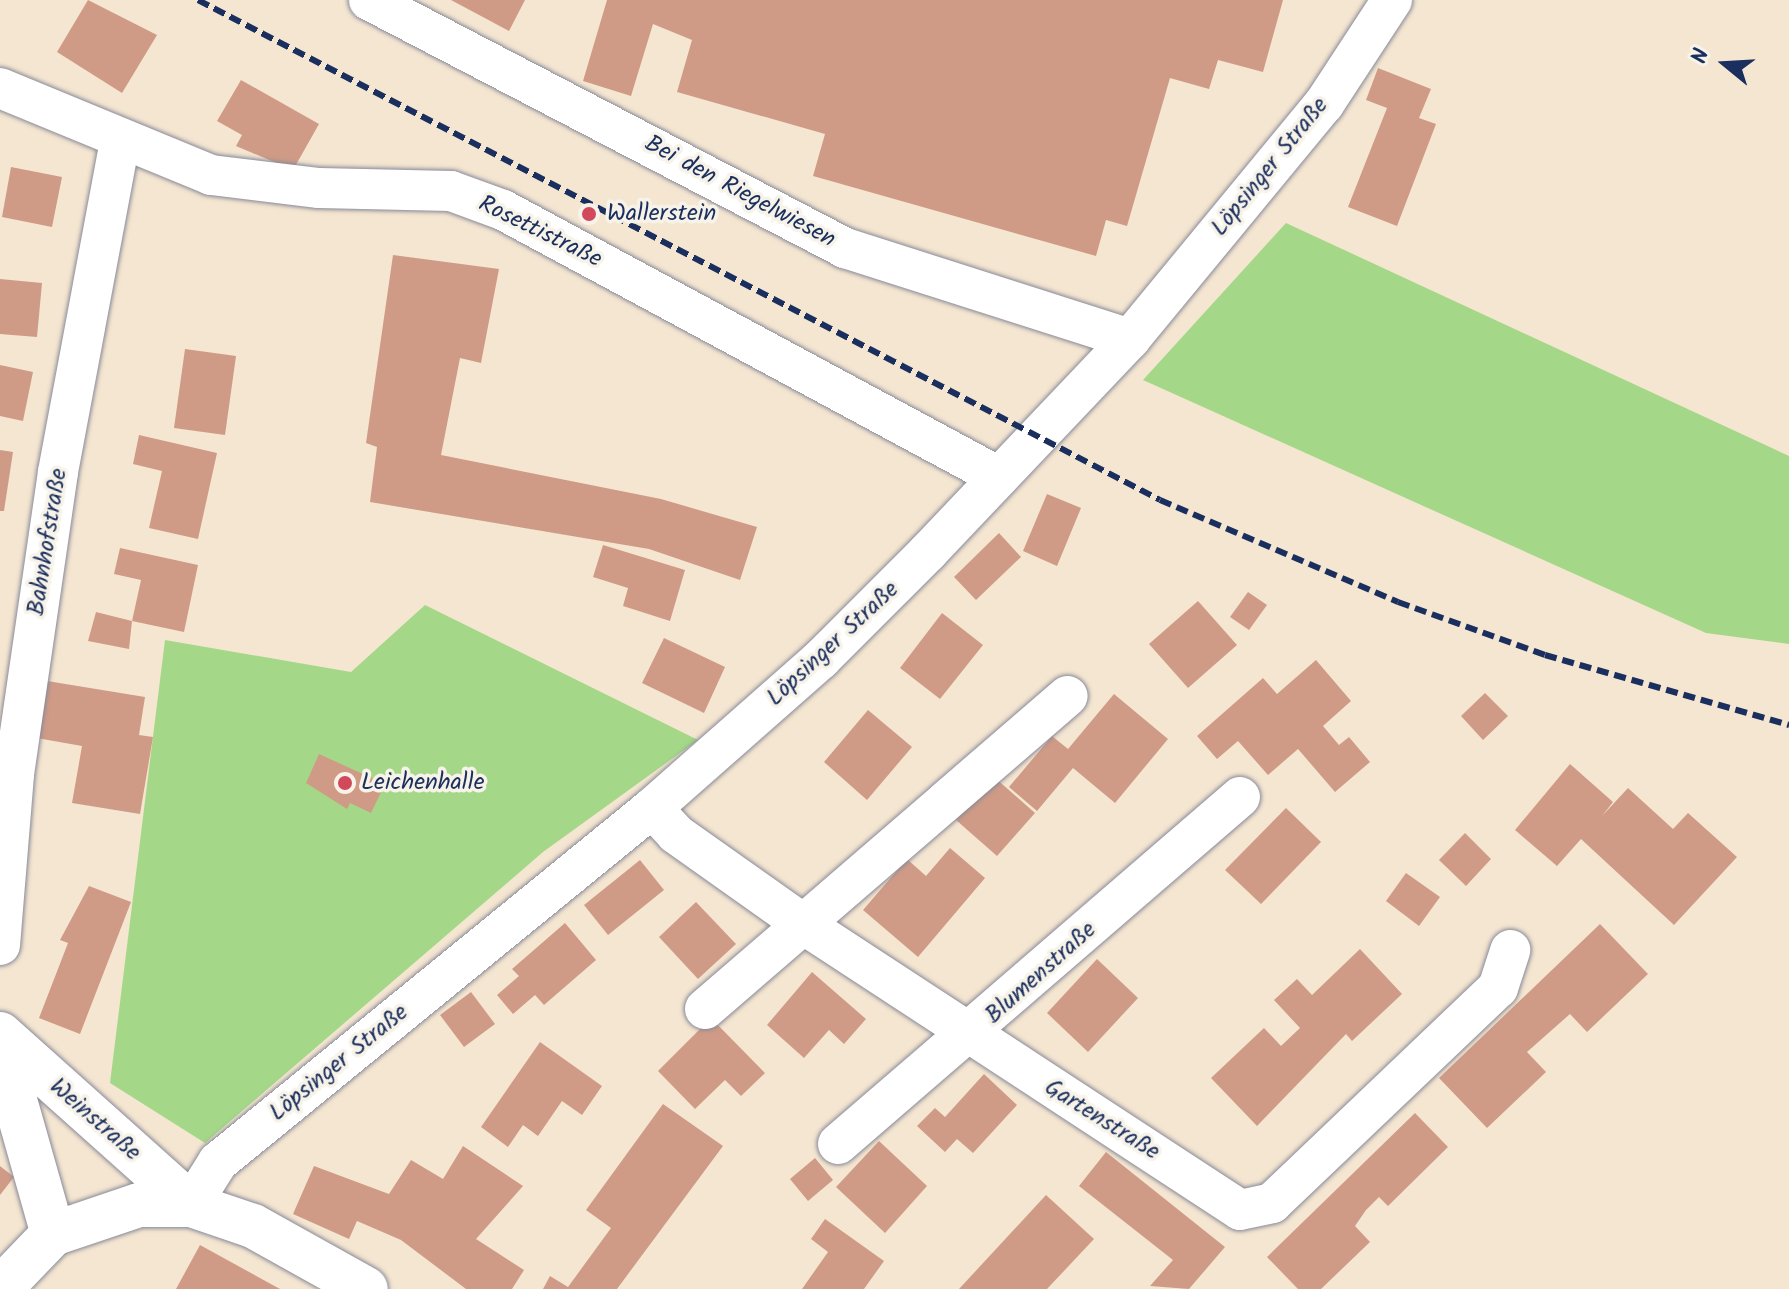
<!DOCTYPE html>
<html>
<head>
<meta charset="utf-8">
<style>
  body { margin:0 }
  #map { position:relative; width:1789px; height:1289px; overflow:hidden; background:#f5e6d1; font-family:Kalam,sans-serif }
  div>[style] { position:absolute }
  .green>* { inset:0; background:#a4d888 }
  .building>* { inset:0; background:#d09b86 }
  .roads { filter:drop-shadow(0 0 2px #888a98) drop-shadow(0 0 2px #888a98) }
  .street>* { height:40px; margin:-20px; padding:0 20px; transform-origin:20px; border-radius:20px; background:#fff }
  .secondary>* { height:44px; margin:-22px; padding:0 22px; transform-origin:22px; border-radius:22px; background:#fff }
  .rail>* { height:6px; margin-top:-3px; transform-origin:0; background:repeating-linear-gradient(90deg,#1b2f5e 0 12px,transparent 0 18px) }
  .dots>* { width:22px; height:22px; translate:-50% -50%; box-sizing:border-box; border:4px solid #f7f3e8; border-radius:50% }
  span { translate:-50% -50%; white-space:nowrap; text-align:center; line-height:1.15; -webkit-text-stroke:7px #f7f3e8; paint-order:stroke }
  .street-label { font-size:24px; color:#1b2f5e }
  .poi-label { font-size:24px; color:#1b2f5e }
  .left { translate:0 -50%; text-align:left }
  .north { position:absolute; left:1685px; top:24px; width:80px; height:80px; -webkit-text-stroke:6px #f7f3e8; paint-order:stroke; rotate:288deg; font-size:22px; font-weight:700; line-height:32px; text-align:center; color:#1b2f5e }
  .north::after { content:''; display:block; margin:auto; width:28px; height:36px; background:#1b2f5e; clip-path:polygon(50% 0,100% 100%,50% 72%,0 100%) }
</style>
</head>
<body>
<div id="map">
  <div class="green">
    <i style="clip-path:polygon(1286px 223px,1789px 456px,1789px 644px,1706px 633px,1143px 380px)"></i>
    <i style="clip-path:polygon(425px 605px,698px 740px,543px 852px,205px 1143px,110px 1083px,165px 640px,351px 672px)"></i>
  </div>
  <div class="building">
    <i style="clip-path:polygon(88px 0,157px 35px,122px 93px,57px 52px)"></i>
    <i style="clip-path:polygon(451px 0,525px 0,509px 31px)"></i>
    <i style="clip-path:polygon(607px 0,1283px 0,1263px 72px,1218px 60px,1209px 89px,1170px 78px,1127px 226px,1106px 220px,1096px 256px,813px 176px,825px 134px,677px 92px,692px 40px,653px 24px,631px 96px,583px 81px)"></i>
    <i style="clip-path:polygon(1378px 68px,1431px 89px,1419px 118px,1436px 124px,1397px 226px,1348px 207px,1387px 108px,1366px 100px)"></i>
    <i style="clip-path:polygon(241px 80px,319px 124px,293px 170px,236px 146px,242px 135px,217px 121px)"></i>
    <i style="clip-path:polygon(11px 167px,62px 177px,52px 227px,2px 217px)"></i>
    <i style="clip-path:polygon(393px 255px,499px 269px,481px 363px,460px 358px,441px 455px,661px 499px,757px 527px,740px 580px,649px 549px,370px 502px,377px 447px,366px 443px)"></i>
    <i style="clip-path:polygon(0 279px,42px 283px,37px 337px,0 334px)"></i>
    <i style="clip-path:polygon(185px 349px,236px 356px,225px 435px,174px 428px)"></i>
    <i style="clip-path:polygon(0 365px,33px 372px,23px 421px,0 416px)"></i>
    <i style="clip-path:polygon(139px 435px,217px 453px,198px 539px,149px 528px,162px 471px,133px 464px)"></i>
    <i style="clip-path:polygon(0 450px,13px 452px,4px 511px,0 511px)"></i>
    <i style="clip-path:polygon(1047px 494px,1081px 508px,1057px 566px,1023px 551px)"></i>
    <i style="clip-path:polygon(999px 533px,1021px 557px,976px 600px,954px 577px)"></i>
    <i style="clip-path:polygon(603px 545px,685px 570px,670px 621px,623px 606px,628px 588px,593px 577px)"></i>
    <i style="clip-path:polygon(120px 548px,198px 565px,184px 632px,132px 621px,129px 649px,88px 641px,96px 612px,132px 621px,141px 580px,114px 574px)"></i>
    <i style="clip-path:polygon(1248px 592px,1267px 605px,1249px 630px,1230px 617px)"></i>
    <i style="clip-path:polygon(1198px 601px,1237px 645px,1188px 688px,1149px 644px)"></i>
    <i style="clip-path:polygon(942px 613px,983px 645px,940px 699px,900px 668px)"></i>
    <i style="clip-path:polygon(664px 638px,725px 667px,704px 713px,642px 683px)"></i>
    <i style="clip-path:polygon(1316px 660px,1351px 701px,1323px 726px,1339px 745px,1349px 737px,1370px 762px,1335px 792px,1298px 749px,1268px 775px,1238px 741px,1217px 759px,1197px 736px,1263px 678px,1277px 694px)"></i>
    <i style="clip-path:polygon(41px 680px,145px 697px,139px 735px,153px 737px,140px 814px,72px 803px,82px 746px,31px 737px)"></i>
    <i style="clip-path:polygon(1485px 693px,1508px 716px,1483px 740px,1461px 716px)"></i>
    <i style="clip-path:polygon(1114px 694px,1168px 739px,1115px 803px,1073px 768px,1037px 811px,1009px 787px,1052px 736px,1068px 749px)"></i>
    <i style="clip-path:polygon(868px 710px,912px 747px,867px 800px,824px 762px)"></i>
    <i style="clip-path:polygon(319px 754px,385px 784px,371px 813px,350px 803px,347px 809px,306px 783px)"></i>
    <i style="clip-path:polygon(1570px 764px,1613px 802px,1602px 816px,1628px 788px,1673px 829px,1688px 813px,1737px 857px,1674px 925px,1581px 839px,1557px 866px,1515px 830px)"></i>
    <i style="clip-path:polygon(994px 777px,1035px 813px,997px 856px,956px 820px)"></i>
    <i style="clip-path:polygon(1286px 808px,1321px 842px,1261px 904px,1225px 870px)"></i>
    <i style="clip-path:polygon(1465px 833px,1491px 859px,1466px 886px,1439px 860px)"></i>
    <i style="clip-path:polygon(950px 848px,985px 878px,918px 957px,863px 910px,907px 859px,926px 876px)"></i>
    <i style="clip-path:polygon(640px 860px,664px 890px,608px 935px,584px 905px)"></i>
    <i style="clip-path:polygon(1406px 873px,1440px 897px,1419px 926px,1386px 901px)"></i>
    <i style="clip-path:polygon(89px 886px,131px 902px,80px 1034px,39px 1018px,68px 943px,60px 940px)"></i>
    <i style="clip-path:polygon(696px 902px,736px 944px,698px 979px,659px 937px)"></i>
    <i style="clip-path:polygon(565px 923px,596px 960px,544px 1005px,535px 995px,513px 1014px,497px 995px,519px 976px,512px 969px)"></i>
    <i style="clip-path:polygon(1600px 924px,1648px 974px,1587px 1032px,1570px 1014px,1527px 1052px,1546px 1072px,1487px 1128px,1439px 1078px)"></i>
    <i style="clip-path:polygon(1360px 949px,1402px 994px,1352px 1041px,1346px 1034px,1257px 1126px,1211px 1078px,1264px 1028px,1281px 1046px,1300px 1028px,1274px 1000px,1297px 979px,1312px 995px)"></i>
    <i style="clip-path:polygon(1097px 959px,1138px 998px,1088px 1052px,1047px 1013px)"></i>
    <i style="clip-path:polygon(812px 972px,866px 1019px,844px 1044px,829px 1030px,804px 1058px,767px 1025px)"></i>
    <i style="clip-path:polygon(471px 992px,495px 1024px,464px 1047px,440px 1015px)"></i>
    <i style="clip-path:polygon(711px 1018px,765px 1073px,741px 1096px,725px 1080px,695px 1109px,658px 1071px)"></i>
    <i style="clip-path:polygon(540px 1042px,602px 1086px,582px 1115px,562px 1101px,538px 1136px,523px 1125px,508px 1147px,481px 1127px)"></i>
    <i style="clip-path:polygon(984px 1074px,1017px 1105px,973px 1153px,957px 1139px,945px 1152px,917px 1126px,935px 1108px,945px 1117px)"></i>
    <i style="clip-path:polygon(663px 1104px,723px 1146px,617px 1289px,543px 1289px,550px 1276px,568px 1287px,611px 1228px,586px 1210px)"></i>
    <i style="clip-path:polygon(1415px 1113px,1448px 1147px,1388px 1206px,1379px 1197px,1366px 1210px,1355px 1226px,1370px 1242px,1321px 1289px,1298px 1289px,1267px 1257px)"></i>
    <i style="clip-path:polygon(879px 1141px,927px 1186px,885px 1233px,836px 1187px)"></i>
    <i style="clip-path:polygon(463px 1146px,523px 1186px,476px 1239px,524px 1270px,512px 1289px,466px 1289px,401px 1240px,357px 1221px,349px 1239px,293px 1214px,314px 1166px,389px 1194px,411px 1160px,443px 1179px)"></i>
    <i style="clip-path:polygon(1106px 1152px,1225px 1247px,1189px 1289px,1150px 1286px,1173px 1260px,1079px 1186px)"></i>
    <i style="clip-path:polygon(815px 1158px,833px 1180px,808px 1201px,790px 1179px)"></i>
    <i style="clip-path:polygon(0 1166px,14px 1177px,0 1195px)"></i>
    <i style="clip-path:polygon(1046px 1195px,1094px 1239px,1047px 1289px,959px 1289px)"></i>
    <i style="clip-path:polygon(825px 1219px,884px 1261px,864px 1289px,802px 1289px,828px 1252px,811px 1239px)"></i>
    <i style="clip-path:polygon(200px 1245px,280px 1289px,176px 1289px)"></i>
  </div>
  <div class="roads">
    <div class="street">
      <i style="left:369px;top:0;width:537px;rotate:27.52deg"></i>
      <i style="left:845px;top:248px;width:299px;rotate:17.7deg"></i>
      <i style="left:0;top:88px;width:228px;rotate:22.4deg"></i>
      <i style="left:211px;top:175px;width:109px;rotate:6.9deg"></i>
      <i style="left:319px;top:188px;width:132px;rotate:1.3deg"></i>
      <i style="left:451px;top:191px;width:55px;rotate:20.1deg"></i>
      <i style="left:503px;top:210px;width:563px;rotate:28.29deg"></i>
      <i style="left:652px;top:808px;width:35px;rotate:47deg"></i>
      <i style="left:676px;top:834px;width:156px;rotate:35.3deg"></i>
      <i style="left:803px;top:924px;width:522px;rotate:33.2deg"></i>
      <i style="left:1240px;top:1210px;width:33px;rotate:-12deg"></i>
      <i style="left:1272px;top:1203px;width:312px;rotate:-43.6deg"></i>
      <i style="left:1498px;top:988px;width:40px;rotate:-72deg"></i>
      <i style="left:0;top:945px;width:172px;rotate:-85.3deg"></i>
      <i style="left:14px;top:774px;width:305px;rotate:-81.7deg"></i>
      <i style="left:58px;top:472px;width:337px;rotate:-79.4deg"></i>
      <i style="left:705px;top:1009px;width:479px;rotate:-40.8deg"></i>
      <i style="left:838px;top:1144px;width:531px;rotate:-40.8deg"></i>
      <i style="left:191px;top:1205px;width:51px;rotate:-57.9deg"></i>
      <i style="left:218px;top:1162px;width:560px;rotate:-39.2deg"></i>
      <i style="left:652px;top:808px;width:225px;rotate:-41.4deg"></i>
      <i style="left:821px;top:659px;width:151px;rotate:-45deg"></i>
      <i style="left:928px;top:552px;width:294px;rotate:-46.5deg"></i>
      <i style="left:1130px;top:339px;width:305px;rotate:-50.5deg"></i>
      <i style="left:1324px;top:104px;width:124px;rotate:-56.8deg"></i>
    </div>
    <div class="secondary">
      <i style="left:0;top:1034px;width:256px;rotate:41.8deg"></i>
      <i style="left:0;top:1047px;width:194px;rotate:74.2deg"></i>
      <i style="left:0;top:1289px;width:76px;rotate:-46.1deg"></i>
      <i style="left:53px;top:1234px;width:91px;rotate:-18.6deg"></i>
      <i style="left:139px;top:1205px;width:52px"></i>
      <i style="left:191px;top:1205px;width:65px;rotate:18.7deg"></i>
      <i style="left:253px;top:1226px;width:129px;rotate:29.1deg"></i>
    </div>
  </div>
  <div class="rail">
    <i style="left:198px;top:0;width:1084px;rotate:27.46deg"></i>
    <i style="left:1160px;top:500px;width:259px;rotate:23.2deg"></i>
    <i style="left:1398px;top:602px;width:156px;rotate:19.8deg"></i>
    <i style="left:1545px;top:655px;width:254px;rotate:16deg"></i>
  </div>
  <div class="dots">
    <i style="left:589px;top:214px;background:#d1495b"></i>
    <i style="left:345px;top:783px;background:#d1495b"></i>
  </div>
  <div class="street-label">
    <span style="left:1270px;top:167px;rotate:-51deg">Löpsinger Straße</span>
    <span style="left:740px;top:192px;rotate:28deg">Bei den Riegelwiesen</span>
    <span style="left:540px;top:232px;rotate:26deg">Rosettistraße</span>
    <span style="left:48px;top:542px;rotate:-81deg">Bahnhofstraße</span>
    <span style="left:833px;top:644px;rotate:-43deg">Löpsinger Straße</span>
    <span style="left:1041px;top:973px;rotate:-42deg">Blumenstraße</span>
    <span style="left:339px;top:1063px;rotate:-39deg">Löpsinger Straße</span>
    <span style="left:95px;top:1120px;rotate:41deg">Weinstraße</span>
    <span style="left:1102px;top:1120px;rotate:32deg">Gartenstraße</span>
  </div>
  <div class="poi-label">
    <span class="left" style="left:607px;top:214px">Wallerstein</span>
    <span class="left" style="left:361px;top:783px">Leichenhalle</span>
  </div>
  <div class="north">N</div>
</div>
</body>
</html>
